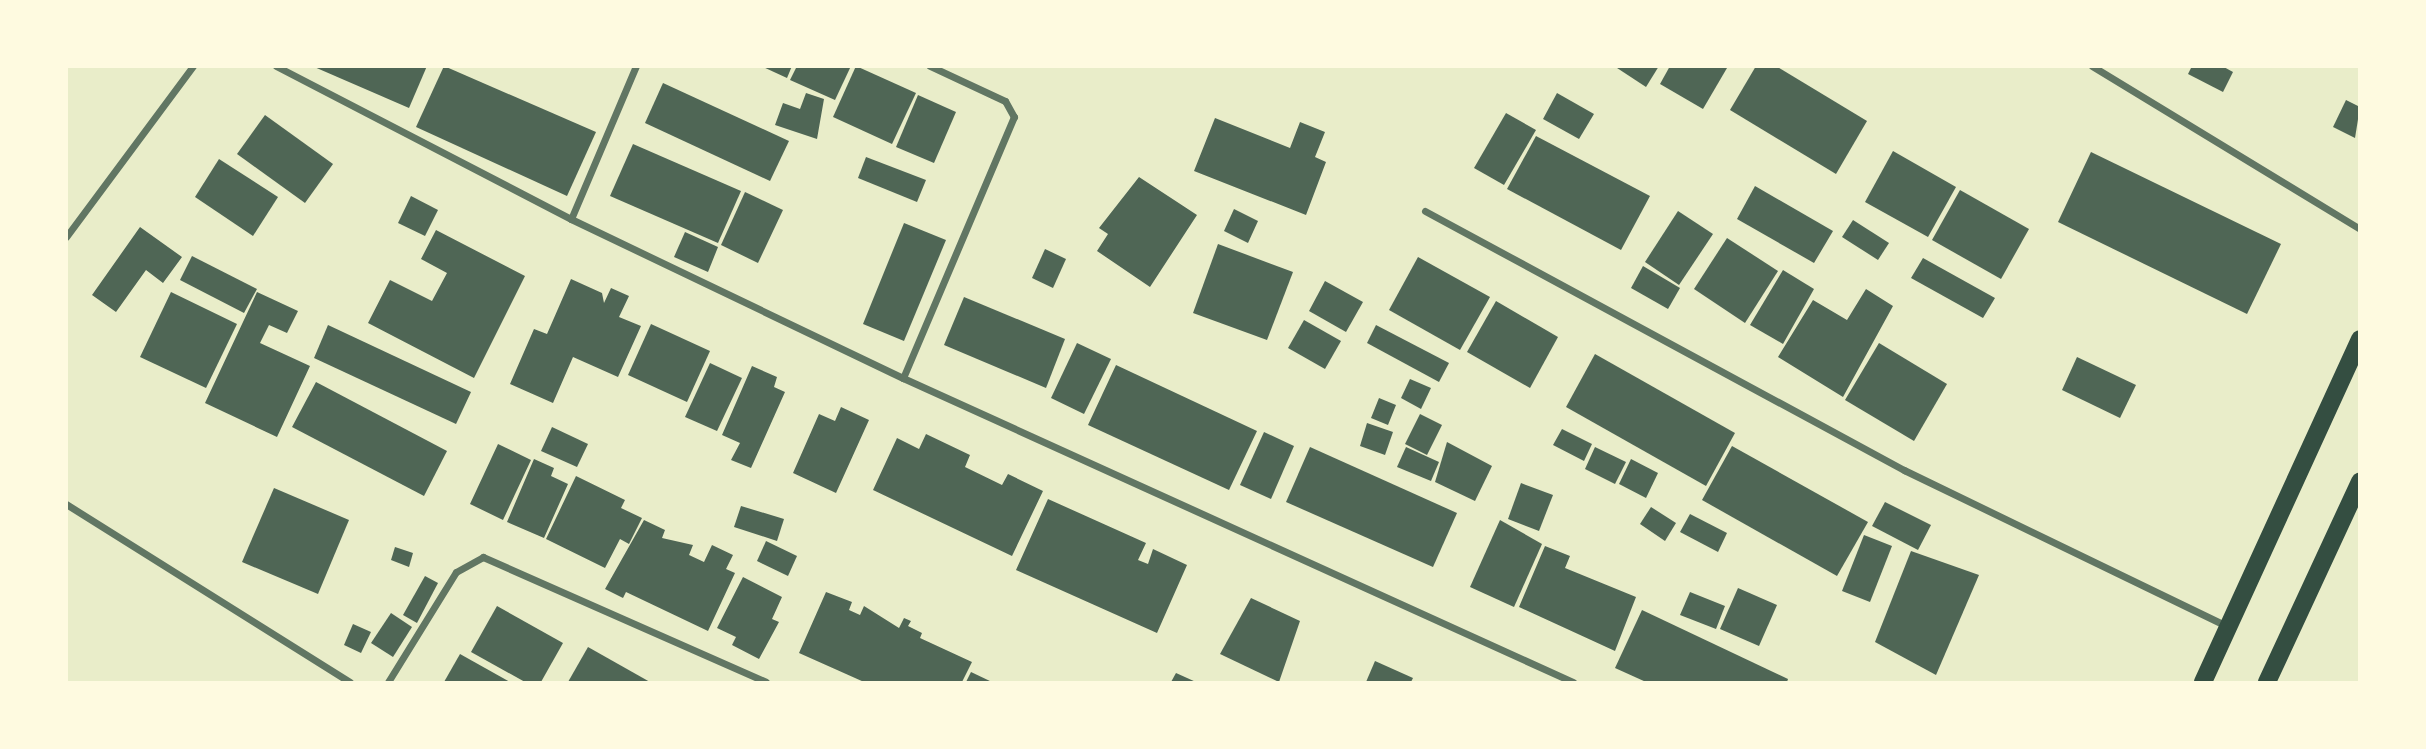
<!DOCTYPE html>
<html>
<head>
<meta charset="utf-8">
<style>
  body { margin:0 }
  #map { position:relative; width:2426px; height:749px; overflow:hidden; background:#e9edc9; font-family:"Asap Condensed",sans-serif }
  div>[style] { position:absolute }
  .building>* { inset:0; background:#4f6655 }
  .minor>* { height:7px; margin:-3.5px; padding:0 3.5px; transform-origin:3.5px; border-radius:3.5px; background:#617663 }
  .primary>* { height:18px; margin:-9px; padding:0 9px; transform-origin:9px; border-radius:9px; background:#344e41 }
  span { translate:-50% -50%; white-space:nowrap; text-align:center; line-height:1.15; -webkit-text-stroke:5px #fefae0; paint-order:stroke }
  .frame { position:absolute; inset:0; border:68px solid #fefae0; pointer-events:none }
</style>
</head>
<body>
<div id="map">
  <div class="building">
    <i style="clip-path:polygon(312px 66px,427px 66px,409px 108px)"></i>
    <i style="clip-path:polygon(444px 66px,596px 132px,567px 196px,416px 127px)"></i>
    <i style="clip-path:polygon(761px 66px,792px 66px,787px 78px)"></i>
    <i style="clip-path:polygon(797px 66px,851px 66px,835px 100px,790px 80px)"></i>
    <i style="clip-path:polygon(856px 66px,916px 93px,892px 144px,833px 117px)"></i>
    <i style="clip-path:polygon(1614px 66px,1659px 66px,1646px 87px)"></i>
    <i style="clip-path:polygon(1670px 66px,1724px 66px,1727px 68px,1703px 109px,1660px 84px)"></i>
    <i style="clip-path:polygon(1756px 66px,1776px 66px,1867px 121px,1836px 174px,1730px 110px)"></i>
    <i style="clip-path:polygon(2192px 66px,2222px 66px,2233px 72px,2223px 92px,2188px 74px)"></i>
    <i style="clip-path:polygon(663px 83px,789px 141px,770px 181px,645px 123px)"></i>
    <i style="clip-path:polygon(806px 93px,824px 99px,817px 139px,775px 125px,783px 103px,800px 109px)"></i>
    <i style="clip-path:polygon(1557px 93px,1594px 114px,1579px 139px,1543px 119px)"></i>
    <i style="clip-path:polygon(918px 95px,956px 112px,934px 163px,896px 147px)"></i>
    <i style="clip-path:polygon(2346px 100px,2360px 107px,2355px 138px,2333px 127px)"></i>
    <i style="clip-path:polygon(1506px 113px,1536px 130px,1504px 185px,1474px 168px)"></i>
    <i style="clip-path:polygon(265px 115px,333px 164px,305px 203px,237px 154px)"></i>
    <i style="clip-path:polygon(1215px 118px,1290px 148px,1300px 122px,1325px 132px,1315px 157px,1326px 162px,1306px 215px,1194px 171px)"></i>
    <i style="clip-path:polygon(1536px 136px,1650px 196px,1621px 250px,1507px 189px)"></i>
    <i style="clip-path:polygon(633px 144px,741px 191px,718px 243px,610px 196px)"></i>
    <i style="clip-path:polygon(1893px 151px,1956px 187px,1928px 237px,1865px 202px)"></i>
    <i style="clip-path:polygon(2091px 152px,2281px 244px,2247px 314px,2058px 222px)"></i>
    <i style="clip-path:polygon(866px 157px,926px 180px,917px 202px,858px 178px)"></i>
    <i style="clip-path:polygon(219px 159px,278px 197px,253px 236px,195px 197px)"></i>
    <i style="clip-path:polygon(1139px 177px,1197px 215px,1150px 287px,1097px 251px,1108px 234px,1099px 228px)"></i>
    <i style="clip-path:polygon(1755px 186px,1833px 231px,1814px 263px,1737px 219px)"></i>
    <i style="clip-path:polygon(1960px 190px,2029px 229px,2001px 279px,1932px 240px)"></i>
    <i style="clip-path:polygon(745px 192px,783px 210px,758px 263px,721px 245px)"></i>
    <i style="clip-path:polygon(411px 196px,438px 210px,425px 236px,398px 223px)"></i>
    <i style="clip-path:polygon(1234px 209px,1258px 221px,1248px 243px,1224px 231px)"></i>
    <i style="clip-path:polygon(1678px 211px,1713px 234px,1679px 285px,1645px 262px)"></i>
    <i style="clip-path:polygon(1853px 220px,1889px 243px,1878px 260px,1842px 237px)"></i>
    <i style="clip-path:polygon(904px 223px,946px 240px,904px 341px,863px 324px)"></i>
    <i style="clip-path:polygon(140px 227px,182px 257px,163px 283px,146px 270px,116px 312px,92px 295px)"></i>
    <i style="clip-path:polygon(436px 230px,525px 276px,474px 378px,368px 323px,390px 280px,432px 301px,447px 273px,421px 259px)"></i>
    <i style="clip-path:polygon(685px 232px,718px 247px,708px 272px,674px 257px)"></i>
    <i style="clip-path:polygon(1727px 238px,1778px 271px,1745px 323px,1694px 289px)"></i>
    <i style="clip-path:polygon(1218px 244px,1293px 272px,1267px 340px,1193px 313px)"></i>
    <i style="clip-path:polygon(1045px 249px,1066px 259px,1053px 288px,1032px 278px)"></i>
    <i style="clip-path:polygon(192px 256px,257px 289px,244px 313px,180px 280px)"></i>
    <i style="clip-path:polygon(1418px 257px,1490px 297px,1460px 350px,1389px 310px)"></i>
    <i style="clip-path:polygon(1923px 258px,1995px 298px,1983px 318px,1911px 278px)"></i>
    <i style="clip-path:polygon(1643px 266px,1680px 288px,1668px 309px,1631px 288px)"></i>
    <i style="clip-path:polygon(1783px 270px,1814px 289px,1783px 344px,1750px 325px)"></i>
    <i style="clip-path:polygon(571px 279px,602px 293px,604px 303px,611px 288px,629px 296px,619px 317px,641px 326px,618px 377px,573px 357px,553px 403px,510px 384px,534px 329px,547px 334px)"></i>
    <i style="clip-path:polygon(1325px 281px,1363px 302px,1346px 332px,1309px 311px)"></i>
    <i style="clip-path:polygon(1866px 289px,1893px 306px,1843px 397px,1778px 357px,1813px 300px,1847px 320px)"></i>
    <i style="clip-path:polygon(171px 292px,237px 324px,206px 388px,140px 357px)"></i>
    <i style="clip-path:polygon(257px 292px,298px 311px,287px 333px,269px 325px,260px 343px,310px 366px,277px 437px,205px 403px)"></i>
    <i style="clip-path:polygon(964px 297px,1065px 339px,1046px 388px,944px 345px)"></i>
    <i style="clip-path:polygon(1496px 301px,1558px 337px,1530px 388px,1467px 352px)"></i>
    <i style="clip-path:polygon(1304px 320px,1341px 341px,1325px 369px,1288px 348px)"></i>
    <i style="clip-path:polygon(651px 324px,710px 351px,687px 402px,628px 375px)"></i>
    <i style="clip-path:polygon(328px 325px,471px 392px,456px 424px,314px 358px)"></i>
    <i style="clip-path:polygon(1376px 325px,1449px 363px,1439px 382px,1367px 343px)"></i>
    <i style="clip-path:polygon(1077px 343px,1111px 359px,1084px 414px,1051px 398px)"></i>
    <i style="clip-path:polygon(1879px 343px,1947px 384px,1914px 441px,1845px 400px)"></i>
    <i style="clip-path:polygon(1595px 354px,1735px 433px,1706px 486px,1566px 407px)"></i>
    <i style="clip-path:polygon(2077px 357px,2136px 385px,2120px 418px,2062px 390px)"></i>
    <i style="clip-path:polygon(710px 363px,742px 378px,717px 431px,685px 417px)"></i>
    <i style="clip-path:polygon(1116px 365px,1257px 431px,1229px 490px,1088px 425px)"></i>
    <i style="clip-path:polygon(752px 366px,777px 377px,774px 387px,785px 392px,751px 468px,731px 460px,740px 443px,722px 435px)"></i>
    <i style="clip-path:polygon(1410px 379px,1431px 388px,1421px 409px,1401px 398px)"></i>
    <i style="clip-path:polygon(316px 382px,447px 451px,424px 496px,292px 427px)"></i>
    <i style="clip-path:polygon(1379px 398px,1396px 405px,1388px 425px,1371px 418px)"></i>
    <i style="clip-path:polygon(841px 407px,869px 420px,836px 493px,793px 473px,819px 414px,835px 421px)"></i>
    <i style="clip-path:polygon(1420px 414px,1442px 425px,1427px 455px,1405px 444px)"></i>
    <i style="clip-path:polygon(1367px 423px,1393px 432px,1385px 455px,1360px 446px)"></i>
    <i style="clip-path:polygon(552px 427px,588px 444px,577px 467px,541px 451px)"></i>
    <i style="clip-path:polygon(1562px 429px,1592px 444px,1584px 461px,1553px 445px)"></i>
    <i style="clip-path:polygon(1264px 432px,1294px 446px,1271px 499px,1240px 485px)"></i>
    <i style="clip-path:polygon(926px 434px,970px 455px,965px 467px,1002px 485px,1008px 474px,1043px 491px,1012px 556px,873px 490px,897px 438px,919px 449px)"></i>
    <i style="clip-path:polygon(1447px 442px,1492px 466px,1475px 501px,1435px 482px)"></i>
    <i style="clip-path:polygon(498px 444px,531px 460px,503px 520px,470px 504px)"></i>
    <i style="clip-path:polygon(1732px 446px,1868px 522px,1837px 576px,1702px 500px)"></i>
    <i style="clip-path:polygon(1310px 447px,1457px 513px,1433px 567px,1286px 502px)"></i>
    <i style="clip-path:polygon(1406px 447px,1439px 462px,1431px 481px,1397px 467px)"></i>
    <i style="clip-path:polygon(1595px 447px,1626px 462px,1615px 484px,1585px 469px)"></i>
    <i style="clip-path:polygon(534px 459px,554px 468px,551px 476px,568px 484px,544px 538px,507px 522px)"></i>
    <i style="clip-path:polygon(1631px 459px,1658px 473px,1646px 498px,1619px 484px)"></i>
    <i style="clip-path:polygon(576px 476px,625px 500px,621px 508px,642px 518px,629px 544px,620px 539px,605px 568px,546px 539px)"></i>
    <i style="clip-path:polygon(1521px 483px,1553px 495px,1539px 531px,1508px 519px)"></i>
    <i style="clip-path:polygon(274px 488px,349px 520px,318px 594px,242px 562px)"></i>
    <i style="clip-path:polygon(1048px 499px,1146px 543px,1138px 560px,1148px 564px,1153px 549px,1187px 565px,1157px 633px,1016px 570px)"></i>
    <i style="clip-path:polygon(1885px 502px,1931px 525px,1918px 550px,1872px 526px)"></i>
    <i style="clip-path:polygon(741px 506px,784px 519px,777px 541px,734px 527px)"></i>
    <i style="clip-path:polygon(1651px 507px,1676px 523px,1665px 541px,1640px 524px)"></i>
    <i style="clip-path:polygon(1690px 514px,1727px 533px,1718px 552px,1680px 532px)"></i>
    <i style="clip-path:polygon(644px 520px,665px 530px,662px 538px,693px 545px,689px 555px,704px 562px,712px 545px,733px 555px,726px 569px,735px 573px,708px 631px,626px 592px,623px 598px,605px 589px)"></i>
    <i style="clip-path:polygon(1500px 520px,1542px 544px,1514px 607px,1470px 587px)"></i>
    <i style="clip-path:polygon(1864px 535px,1892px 546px,1870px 602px,1842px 591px)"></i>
    <i style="clip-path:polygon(766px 541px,797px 556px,788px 576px,757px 561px)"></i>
    <i style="clip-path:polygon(1545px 546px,1570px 556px,1565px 568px,1636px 597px,1615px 651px,1519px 607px)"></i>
    <i style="clip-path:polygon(395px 547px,413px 553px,409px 567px,391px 560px)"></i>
    <i style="clip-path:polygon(1911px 551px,1979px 575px,1936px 675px,1875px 642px)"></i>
    <i style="clip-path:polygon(425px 576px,438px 583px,417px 623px,403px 615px)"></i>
    <i style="clip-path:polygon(743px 577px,782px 597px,772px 619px,779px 622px,759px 659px,732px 645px,736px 637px,717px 628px)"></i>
    <i style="clip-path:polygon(1738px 588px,1777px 605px,1759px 646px,1720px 629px)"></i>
    <i style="clip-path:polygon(826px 592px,852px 602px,849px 610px,860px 615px,864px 606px,899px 628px,904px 618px,911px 621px,908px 626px,922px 633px,920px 638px,972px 662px,962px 682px,864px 682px,799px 653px)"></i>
    <i style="clip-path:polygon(1690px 592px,1725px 606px,1716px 629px,1680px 615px)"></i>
    <i style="clip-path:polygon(1251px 598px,1300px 621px,1279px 682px,1220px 654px)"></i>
    <i style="clip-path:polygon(497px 606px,563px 643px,541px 682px,525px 682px,471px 652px)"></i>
    <i style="clip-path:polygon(1642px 610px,1788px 679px,1787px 682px,1646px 682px,1615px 668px)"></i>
    <i style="clip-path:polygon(391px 613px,412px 627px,393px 657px,371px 643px)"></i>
    <i style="clip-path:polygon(353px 624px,371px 632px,361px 653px,344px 645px)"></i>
    <i style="clip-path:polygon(588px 647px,650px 682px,568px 682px)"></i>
    <i style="clip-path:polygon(460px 654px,510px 682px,444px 682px)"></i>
    <i style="clip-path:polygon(1375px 661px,1413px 678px,1411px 682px,1366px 682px)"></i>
    <i style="clip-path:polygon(971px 672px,992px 682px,966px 682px)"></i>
    <i style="clip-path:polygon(1176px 673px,1196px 682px,1171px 682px)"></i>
  </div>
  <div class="minor">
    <i style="left:276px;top:66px;width:332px;rotate:27.4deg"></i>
    <i style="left:571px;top:219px;width:368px;rotate:25.6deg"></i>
    <i style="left:903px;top:378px;width:736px;rotate:24.41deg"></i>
    <i style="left:2092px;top:66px;width:314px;rotate:31.3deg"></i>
    <i style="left:1425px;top:211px;width:545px;rotate:28.4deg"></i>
    <i style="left:1904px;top:470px;width:359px;rotate:25.8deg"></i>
    <i style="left:571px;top:219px;width:166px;rotate:-67deg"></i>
    <i style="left:66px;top:237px;width:213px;rotate:-53.4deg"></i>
    <i style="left:903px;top:378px;width:284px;rotate:-67deg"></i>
    <i style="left:1014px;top:117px;width:18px;rotate:-119deg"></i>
    <i style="left:1005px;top:101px;width:83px;rotate:-155deg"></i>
    <i style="left:66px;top:504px;width:335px;rotate:32.1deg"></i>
    <i style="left:388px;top:682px;width:129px;rotate:-58.3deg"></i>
    <i style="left:456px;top:572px;width:31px;rotate:-29deg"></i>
    <i style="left:483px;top:557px;width:309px;rotate:23.8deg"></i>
  </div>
  <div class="primary">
    <i style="left:2203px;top:682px;width:377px;rotate:-65.4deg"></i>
    <i style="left:2267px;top:682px;width:221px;rotate:-65.1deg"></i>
  </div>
  <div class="frame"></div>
</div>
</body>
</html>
